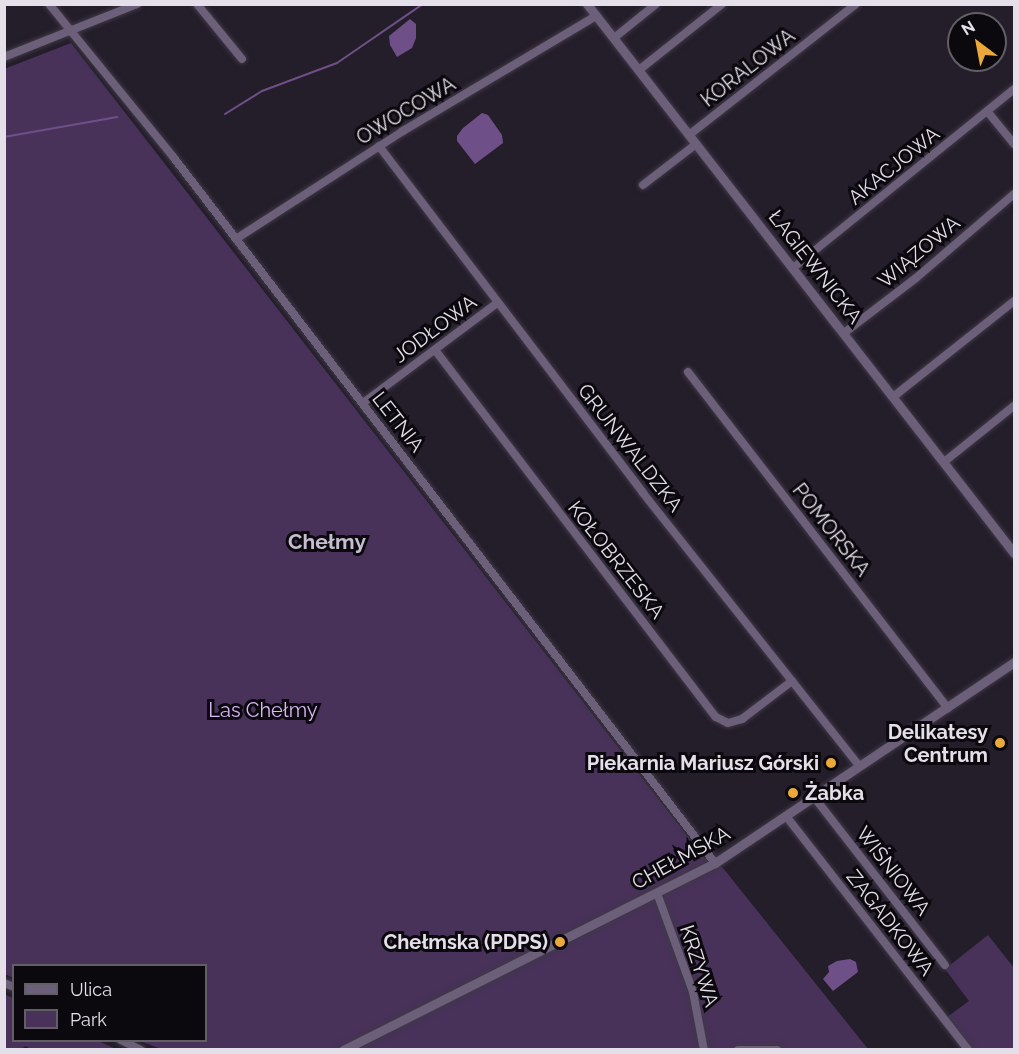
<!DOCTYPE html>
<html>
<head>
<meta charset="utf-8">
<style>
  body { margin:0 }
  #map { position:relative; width:1019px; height:1054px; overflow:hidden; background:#241d2a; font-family:Raleway,sans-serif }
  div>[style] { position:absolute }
  .green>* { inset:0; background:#48325a }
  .water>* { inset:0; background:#6e4f88 }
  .stream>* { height:2px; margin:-1px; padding:0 1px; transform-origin:1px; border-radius:1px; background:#6e4f88 }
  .roads { filter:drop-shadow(0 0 2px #3f3845) drop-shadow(0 0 2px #3f3845) }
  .minor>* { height:8px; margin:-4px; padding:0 4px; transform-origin:4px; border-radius:4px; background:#6c5f79 }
  .tertiary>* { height:9px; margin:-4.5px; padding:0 4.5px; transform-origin:4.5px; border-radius:4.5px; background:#6c5f79 }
  .dots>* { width:16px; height:16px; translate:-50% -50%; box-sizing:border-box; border:3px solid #0b080e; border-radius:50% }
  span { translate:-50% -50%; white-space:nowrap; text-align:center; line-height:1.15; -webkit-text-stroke:6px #0b080e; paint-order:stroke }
  .street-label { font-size:20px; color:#e4dfe8 }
  .park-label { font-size:20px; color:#dab6f9 }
  .poi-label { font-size:20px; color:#e4dfe8; font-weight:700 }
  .right { translate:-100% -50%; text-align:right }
  .left { translate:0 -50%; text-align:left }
  .neighbourhood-label { font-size:21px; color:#c6bdcf; font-weight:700 }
  .frame { position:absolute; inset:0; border:6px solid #e4dfe8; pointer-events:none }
  .legend { position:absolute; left:12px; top:964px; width:195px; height:78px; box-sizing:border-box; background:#0b080e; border:2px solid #625e65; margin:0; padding:8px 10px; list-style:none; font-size:18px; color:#e4dfe8 }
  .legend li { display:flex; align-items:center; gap:12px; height:30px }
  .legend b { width:30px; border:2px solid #625e65 }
  .north { position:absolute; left:947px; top:12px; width:60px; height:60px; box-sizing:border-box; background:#0b080e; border:2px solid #625e65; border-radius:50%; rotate:328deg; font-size:16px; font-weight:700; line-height:24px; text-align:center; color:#e4dfe8 }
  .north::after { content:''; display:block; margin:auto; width:21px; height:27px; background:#eba93a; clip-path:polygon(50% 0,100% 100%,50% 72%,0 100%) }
</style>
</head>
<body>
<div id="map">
  <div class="green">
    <i style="clip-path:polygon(71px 43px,705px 859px,723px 868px,868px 1049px,161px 1049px,140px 1041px,206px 1040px,206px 966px,14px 966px,13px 978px,5px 974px,4px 69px)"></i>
    <i style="clip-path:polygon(988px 935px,1014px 968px,1014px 1049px,971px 1049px,946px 1018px,969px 1001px,945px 969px)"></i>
    <i style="clip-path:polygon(4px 994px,13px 998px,14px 1040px,98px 1041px,116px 1049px,33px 1050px,25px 1046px,22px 1049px,5px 1049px)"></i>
  </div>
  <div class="water">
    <i style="clip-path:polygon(410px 19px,416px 24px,416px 38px,412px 48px,397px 57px,390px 45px,389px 36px)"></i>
    <i style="clip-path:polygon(482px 113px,488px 115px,502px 135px,503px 143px,475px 164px,457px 141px,457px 136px,463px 128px)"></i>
    <i style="clip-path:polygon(850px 959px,856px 962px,858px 972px,833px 991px,823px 979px,829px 972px,828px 966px,837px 961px)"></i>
  </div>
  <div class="stream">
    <i style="left:225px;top:114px;width:44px;rotate:-31.9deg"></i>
    <i style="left:262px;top:91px;width:80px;rotate:-20.5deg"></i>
    <i style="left:337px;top:63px;width:104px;rotate:-34.5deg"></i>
    <i style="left:4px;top:137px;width:115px;rotate:-10deg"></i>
  </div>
  <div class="roads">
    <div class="minor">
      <i style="left:49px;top:4px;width:198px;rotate:50.9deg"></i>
      <i style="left:174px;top:158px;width:889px;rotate:52.5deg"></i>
      <i style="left:197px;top:4px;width:71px;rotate:50.7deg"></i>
      <i style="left:614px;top:38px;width:54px;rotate:-39deg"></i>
      <i style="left:4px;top:57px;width:143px;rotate:-21.7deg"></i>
      <i style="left:639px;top:70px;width:106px;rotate:-38.5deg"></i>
      <i style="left:987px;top:111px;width:43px;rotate:50.7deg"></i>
      <i style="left:689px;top:135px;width:212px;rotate:-38.1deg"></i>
      <i style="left:379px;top:146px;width:436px;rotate:52.7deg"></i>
      <i style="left:643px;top:493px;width:348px;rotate:51.6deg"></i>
      <i style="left:643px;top:185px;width:67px;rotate:-37.7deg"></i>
      <i style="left:236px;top:239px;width:199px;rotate:-32.9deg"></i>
      <i style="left:403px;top:131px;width:225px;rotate:-30.8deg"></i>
      <i style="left:793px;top:268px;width:284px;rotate:-39deg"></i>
      <i style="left:844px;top:333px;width:91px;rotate:-37.4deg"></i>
      <i style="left:916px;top:278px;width:129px;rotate:-40.6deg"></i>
      <i style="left:435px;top:350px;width:462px;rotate:52.6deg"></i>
      <i style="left:716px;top:717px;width:13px;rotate:27deg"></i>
      <i style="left:728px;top:723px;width:15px;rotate:-16deg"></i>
      <i style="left:742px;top:719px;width:63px;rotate:-37.2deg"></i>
      <i style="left:688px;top:372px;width:425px;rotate:52.3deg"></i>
      <i style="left:893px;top:397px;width:154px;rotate:-38.4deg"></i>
      <i style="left:363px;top:403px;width:167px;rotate:-36.7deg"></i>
      <i style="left:944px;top:462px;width:90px;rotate:-38.7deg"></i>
      <i style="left:814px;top:797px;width:213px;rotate:52.1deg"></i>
      <i style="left:786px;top:816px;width:296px;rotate:52.1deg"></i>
      <i style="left:657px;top:893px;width:105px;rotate:70deg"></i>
      <i style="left:693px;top:992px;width:59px;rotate:79.3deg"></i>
      <i style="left:4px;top:983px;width:11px;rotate:22deg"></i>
      <i style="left:121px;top:1040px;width:22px;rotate:27deg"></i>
      <i style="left:738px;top:1050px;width:39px"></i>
    </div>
    <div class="tertiary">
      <i style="left:587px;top:4px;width:696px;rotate:52.13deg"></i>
      <i style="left:343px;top:1050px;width:416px;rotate:-26.7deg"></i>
      <i style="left:715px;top:863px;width:360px;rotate:-33.9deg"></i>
    </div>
  </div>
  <div class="dots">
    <i style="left:1000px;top:743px;background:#eba93a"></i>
    <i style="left:831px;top:763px;background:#eba93a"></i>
    <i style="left:793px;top:793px;background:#eba93a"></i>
    <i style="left:560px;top:942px;background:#eba93a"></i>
  </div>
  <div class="street-label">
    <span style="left:748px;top:68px;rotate:-38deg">KORALOWA</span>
    <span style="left:406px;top:111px;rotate:-31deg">OWOCOWA</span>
    <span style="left:894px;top:166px;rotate:-39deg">AKACJOWA</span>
    <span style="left:919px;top:252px;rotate:-40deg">WIĄZOWA</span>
    <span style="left:815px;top:267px;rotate:52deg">ŁAGIEWNICKA</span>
    <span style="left:435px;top:329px;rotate:-37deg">JODŁOWA</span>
    <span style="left:398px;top:422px;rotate:52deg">LETNIA</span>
    <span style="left:630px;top:448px;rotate:52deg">GRUNWALDZKA</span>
    <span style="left:831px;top:530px;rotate:52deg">POMORSKA</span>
    <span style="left:616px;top:560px;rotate:52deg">KOŁOBRZESKA</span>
    <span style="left:681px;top:858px;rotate:-29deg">CHEŁMSKA</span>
    <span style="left:893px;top:871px;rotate:52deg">WIŚNIOWA</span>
    <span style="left:890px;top:923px;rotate:52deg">ZAGADKOWA</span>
    <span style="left:699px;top:966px;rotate:72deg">KRZYWA</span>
  </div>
  <div class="park-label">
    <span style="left:263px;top:710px">Las Chełmy</span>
  </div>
  <div class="poi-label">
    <span class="right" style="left:988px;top:744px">Delikatesy<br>Centrum</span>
    <span class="right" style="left:819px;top:763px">Piekarnia Mariusz Górski</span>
    <span class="left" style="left:805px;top:793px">Żabka</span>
    <span class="right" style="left:548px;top:942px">Chełmska (PDPS)</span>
  </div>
  <div class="neighbourhood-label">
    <span style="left:327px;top:542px">Chełmy</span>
  </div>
  <div class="frame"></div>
  <ul class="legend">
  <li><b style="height:8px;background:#6c5f79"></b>Ulica</li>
  <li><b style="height:16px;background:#48325a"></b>Park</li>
  </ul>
  <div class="north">N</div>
</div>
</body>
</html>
